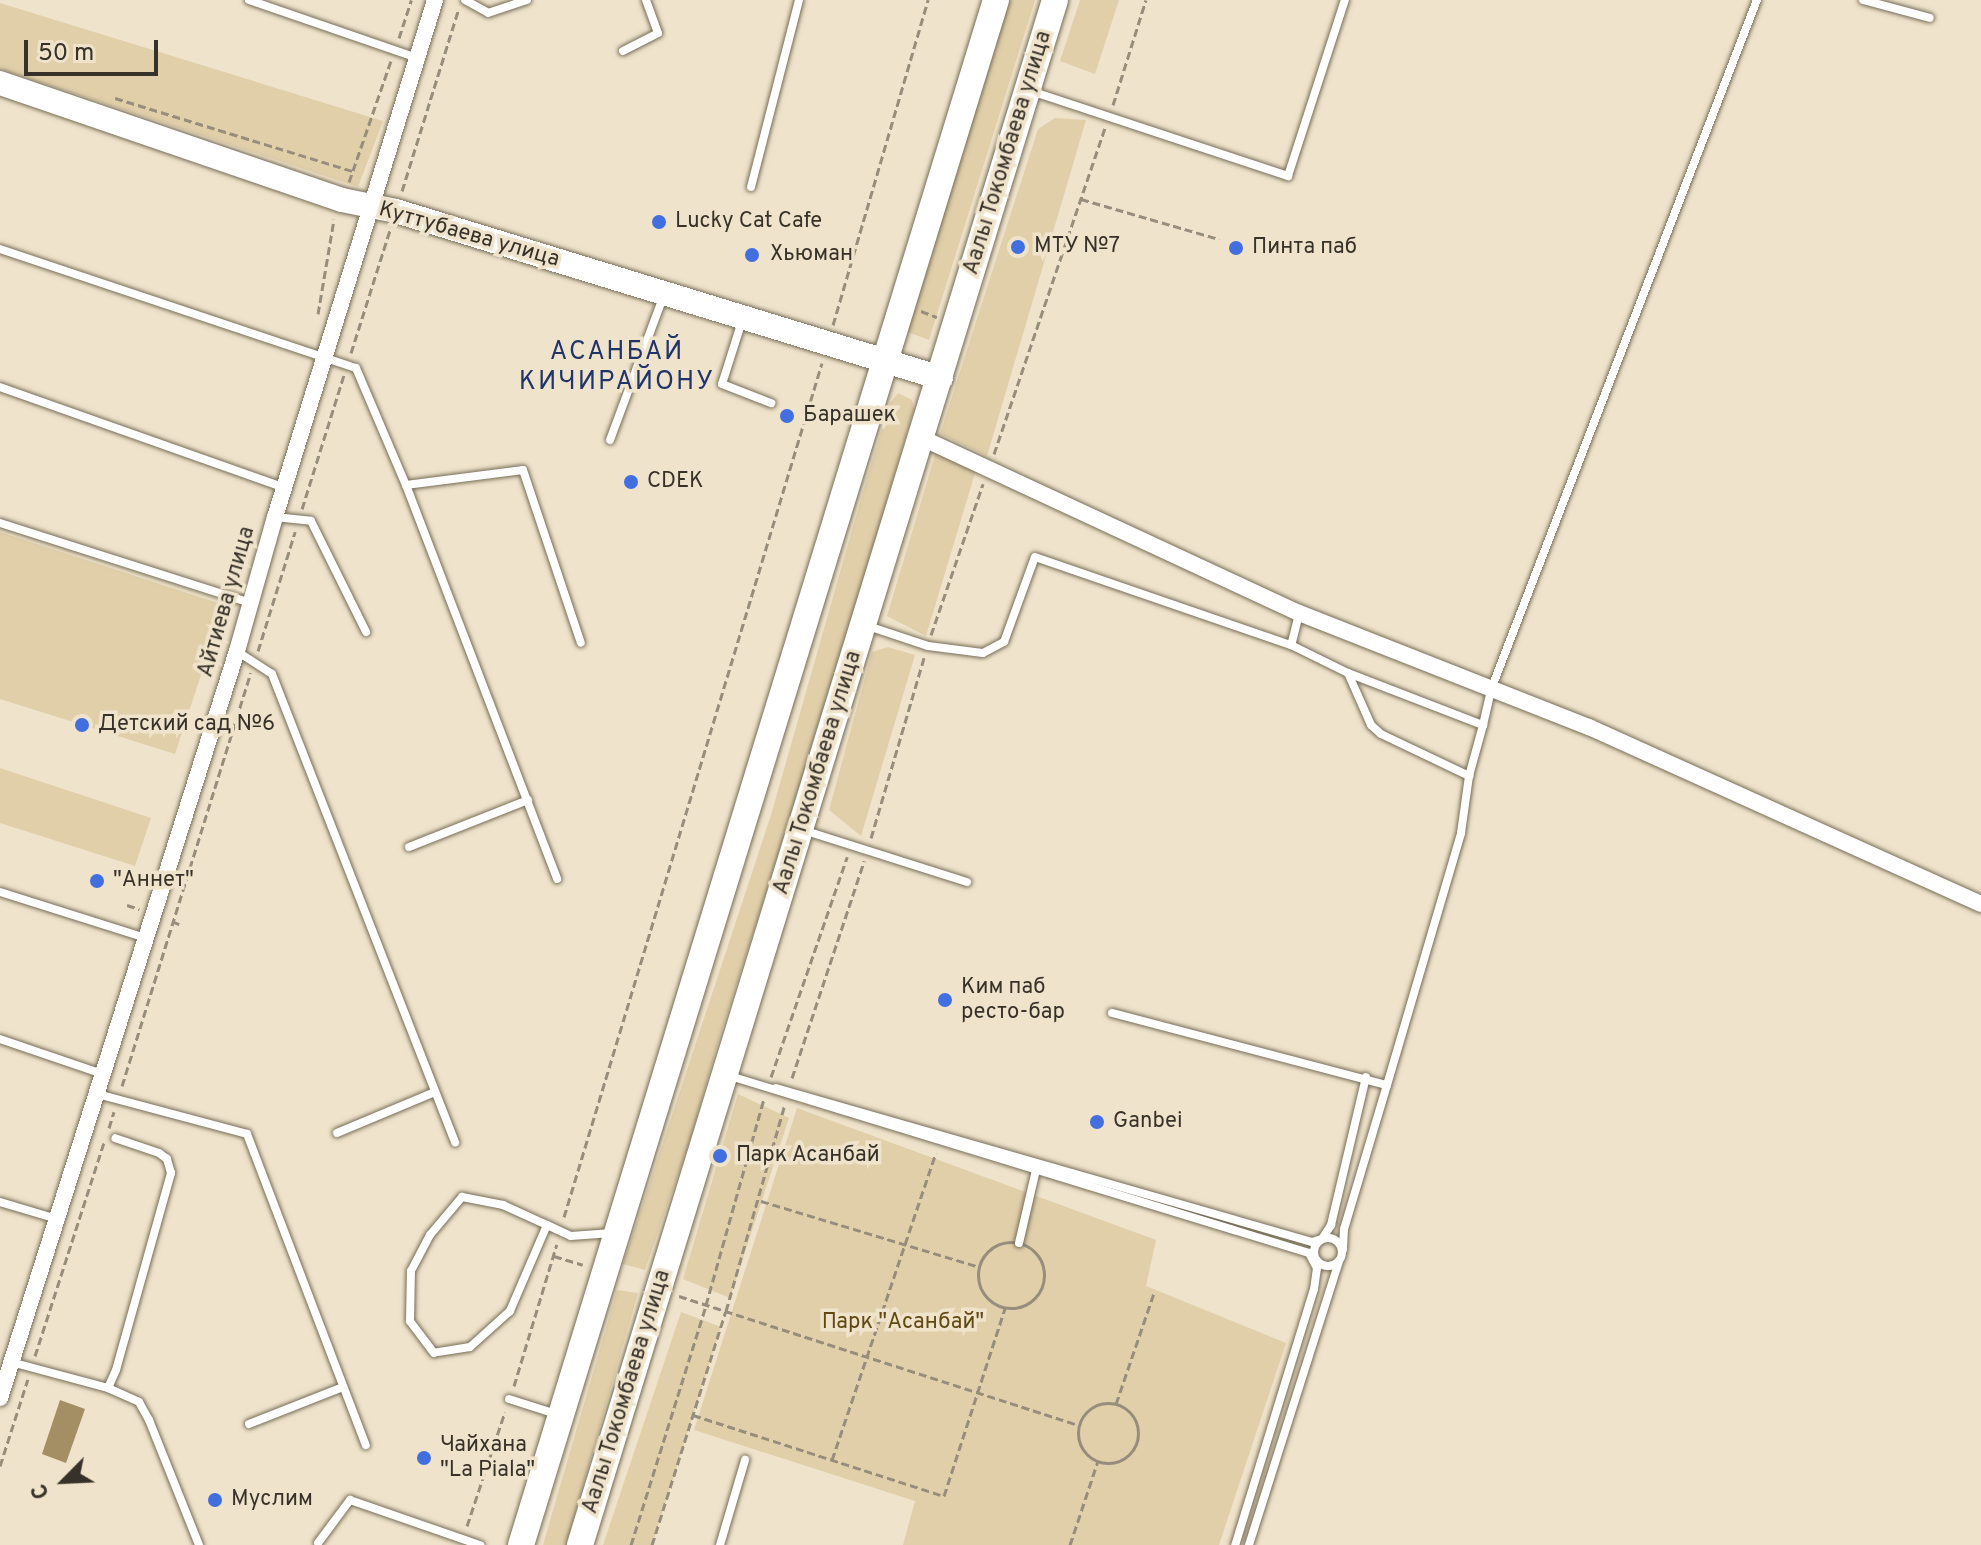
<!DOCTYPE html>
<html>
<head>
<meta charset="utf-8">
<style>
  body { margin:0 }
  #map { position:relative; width:1981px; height:1545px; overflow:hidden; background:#efe3cb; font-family:Overpass,sans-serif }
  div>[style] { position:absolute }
  .green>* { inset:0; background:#e1cfaa }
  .water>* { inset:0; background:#a48f64 }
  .path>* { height:3px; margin-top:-1.5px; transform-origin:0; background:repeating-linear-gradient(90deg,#968d7c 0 8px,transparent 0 12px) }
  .path>.ring { margin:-1.5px; padding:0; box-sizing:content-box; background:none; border:3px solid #968d7c; border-radius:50% }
  .roads { filter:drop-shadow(0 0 2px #776d57) drop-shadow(0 0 2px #776d57) }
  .lane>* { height:8px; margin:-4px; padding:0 4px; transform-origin:4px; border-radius:4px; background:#fff }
  .lane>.ring { margin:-4px; padding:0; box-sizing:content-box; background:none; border:8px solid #fff; border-radius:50% }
  .street>* { height:16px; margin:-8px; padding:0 8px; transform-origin:8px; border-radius:8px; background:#fff }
  .secondary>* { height:24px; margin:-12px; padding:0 12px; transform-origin:12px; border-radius:12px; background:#fff }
  .primary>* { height:26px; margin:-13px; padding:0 13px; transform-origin:13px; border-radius:13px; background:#fff }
  .dots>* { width:22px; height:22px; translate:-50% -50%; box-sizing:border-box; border:4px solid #efe3cb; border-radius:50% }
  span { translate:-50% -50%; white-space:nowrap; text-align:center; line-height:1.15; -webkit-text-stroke:7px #efe3cb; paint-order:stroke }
  .street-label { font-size:22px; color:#373229 }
  .poi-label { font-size:22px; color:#373229 }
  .left { translate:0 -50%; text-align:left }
  .park-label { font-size:22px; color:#604913 }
  .quarter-label { font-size:26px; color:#1e346b; letter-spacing:2px }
  .north { position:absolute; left:24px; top:1441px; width:80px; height:80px; -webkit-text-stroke:6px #efe3cb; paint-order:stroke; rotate:246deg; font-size:22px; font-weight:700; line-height:32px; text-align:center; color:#373229 }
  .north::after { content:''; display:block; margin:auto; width:28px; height:36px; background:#373229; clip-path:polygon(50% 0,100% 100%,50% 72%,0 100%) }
  .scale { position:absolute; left:24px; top:40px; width:134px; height:36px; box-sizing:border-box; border:4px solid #373229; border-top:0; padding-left:10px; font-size:24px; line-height:28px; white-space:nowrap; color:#373229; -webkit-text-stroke:6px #efe3cb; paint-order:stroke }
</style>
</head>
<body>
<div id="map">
  <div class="green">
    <i style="clip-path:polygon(1009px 0,1035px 0,929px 340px,905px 331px)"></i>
    <i style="clip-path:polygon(1080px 0,1119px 0,1095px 74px,1060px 61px)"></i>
    <i style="clip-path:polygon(0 3px,383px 121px,358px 187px,0 69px)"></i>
    <i style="clip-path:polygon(1055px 118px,1086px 120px,987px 456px,940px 434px,1038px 129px)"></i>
    <i style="clip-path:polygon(898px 393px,912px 400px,914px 409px,825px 709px,720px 1035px,691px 1137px,645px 1270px,623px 1264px,771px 815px,866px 481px,890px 403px)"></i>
    <i style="clip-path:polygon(936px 452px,976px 470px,926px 636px,887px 616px)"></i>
    <i style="clip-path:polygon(0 532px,224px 605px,175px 754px,0 699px)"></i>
    <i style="clip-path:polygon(888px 647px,915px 655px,861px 836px,829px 810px,872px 652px)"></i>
    <i style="clip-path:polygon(0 768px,151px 818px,135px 866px,0 823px)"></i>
    <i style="clip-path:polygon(738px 1094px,789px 1118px,730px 1298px,683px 1279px)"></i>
    <i style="clip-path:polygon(797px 1108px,1156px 1240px,1146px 1286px,1286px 1343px,1219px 1545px,903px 1545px,915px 1501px,694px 1430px)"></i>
    <i style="clip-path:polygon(617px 1290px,638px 1293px,566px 1545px,543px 1545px)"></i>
    <i style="clip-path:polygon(681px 1312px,721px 1327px,652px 1545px,603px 1545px)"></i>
  </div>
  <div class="water">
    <i style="clip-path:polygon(60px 1400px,85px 1409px,66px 1463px,42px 1454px)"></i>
  </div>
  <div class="path">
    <i style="left:399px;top:38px;width:40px;rotate:-72deg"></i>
    <i style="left:115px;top:98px;width:248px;rotate:17.1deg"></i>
    <i style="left:1113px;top:105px;width:110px;rotate:-72.6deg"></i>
    <i style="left:349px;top:182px;width:128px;rotate:-70.9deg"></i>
    <i style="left:402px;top:191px;width:189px;rotate:-72.7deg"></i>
    <i style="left:1081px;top:199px;width:144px;rotate:16.2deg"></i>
    <i style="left:921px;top:311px;width:17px;rotate:21deg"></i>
    <i style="left:318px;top:314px;width:96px;rotate:-80.4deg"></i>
    <i style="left:833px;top:325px;width:339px;rotate:-73.7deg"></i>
    <i style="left:351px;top:353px;width:129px;rotate:-72.4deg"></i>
    <i style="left:994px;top:454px;width:344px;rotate:-71.2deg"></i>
    <i style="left:302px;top:509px;width:140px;rotate:-72.6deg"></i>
    <i style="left:931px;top:635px;width:160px;rotate:-71deg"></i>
    <i style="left:258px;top:651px;width:125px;rotate:-72.7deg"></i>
    <i style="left:871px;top:838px;width:188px;rotate:-73.6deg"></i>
    <i style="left:127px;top:905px;width:13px;rotate:18deg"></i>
    <i style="left:172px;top:921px;width:10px;rotate:24deg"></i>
    <i style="left:771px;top:1077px;width:233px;rotate:-70.9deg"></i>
    <i style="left:792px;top:1078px;width:229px;rotate:-71.6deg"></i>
    <i style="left:122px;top:1086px;width:433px;rotate:-72.7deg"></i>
    <i style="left:109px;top:1128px;width:17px;rotate:-73deg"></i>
    <i style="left:761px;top:1201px;width:228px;rotate:16.8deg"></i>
    <i style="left:564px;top:1217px;width:892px;rotate:-73.19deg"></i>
    <i class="ring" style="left:978px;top:1242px;width:63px;height:63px"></i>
    <i style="left:554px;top:1256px;width:30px;rotate:17deg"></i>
    <i style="left:679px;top:1296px;width:420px;rotate:17.9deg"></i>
    <i style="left:35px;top:1356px;width:224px;rotate:-72.1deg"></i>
    <i style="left:514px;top:1386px;width:148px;rotate:-73.2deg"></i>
    <i class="ring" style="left:1078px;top:1403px;width:57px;height:57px"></i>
    <i style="left:1116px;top:1404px;width:117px;rotate:-71.1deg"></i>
    <i style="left:693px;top:1415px;width:264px;rotate:17.9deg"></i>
    <i style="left:944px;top:1496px;width:198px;rotate:-72deg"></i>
    <i style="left:832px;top:1460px;width:324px;rotate:-71.3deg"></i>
    <i style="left:0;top:1466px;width:91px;rotate:-72.2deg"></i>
    <i style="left:467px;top:1526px;width:120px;rotate:-71.6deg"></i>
    <i style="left:631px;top:1545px;width:251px;rotate:-72.6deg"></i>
    <i style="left:706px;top:1305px;width:214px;rotate:-74.3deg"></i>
    <i style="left:652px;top:1545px;width:245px;rotate:-72.5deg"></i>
    <i style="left:726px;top:1311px;width:215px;rotate:-74.1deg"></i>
    <i style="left:1070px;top:1545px;width:89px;rotate:-71.6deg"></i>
  </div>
  <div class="roads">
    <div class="lane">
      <i style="left:249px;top:0;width:178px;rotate:19deg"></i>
      <i style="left:465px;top:0;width:26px;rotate:29deg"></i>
      <i style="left:488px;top:13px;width:41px;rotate:-18.4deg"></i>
      <i style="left:1863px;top:0;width:69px;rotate:15deg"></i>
      <i style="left:623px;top:51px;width:39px;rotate:-27deg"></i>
      <i style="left:658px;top:33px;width:35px;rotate:-110deg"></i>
      <i style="left:1031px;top:91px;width:271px;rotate:18.3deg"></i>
      <i style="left:1288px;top:176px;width:185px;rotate:-72.1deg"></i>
      <i style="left:751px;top:187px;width:193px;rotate:-75.6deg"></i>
      <i style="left:0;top:249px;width:375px;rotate:18.5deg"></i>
      <i style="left:356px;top:368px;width:127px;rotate:66.9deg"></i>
      <i style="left:406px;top:485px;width:422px;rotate:69deg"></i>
      <i style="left:742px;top:321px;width:66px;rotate:107.6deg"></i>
      <i style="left:722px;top:384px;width:53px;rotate:21.2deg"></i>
      <i style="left:0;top:387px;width:302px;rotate:19.5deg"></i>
      <i style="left:610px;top:440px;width:155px;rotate:-69.6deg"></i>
      <i style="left:406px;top:485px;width:118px;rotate:-7.3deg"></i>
      <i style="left:523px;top:470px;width:182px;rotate:71.5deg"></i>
      <i style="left:275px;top:517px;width:36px;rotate:6deg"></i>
      <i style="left:311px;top:521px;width:124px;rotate:63.6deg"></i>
      <i style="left:0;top:523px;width:262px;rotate:17.7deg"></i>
      <i style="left:1299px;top:614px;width:32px;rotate:104deg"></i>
      <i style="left:1291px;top:645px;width:64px;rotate:26.2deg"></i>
      <i style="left:1348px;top:673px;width:145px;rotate:21.1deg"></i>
      <i style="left:1483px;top:725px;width:39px;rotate:-77deg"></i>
      <i style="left:1492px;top:687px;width:736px;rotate:-68.91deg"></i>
      <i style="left:865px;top:625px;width:66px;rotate:18.4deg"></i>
      <i style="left:928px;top:646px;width:55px;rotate:7.3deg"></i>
      <i style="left:983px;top:653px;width:24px;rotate:-28deg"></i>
      <i style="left:1004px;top:642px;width:90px;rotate:-70deg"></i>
      <i style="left:1035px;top:557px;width:271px;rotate:19deg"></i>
      <i style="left:238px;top:652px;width:40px;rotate:32.9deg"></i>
      <i style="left:272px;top:674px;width:503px;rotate:68.64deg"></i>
      <i style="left:1348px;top:673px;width:57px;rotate:66.1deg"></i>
      <i style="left:1371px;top:725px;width:13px;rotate:42deg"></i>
      <i style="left:1381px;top:734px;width:98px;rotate:25.5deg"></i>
      <i style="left:806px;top:831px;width:169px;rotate:17.6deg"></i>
      <i style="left:409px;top:847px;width:128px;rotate:-21.6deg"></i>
      <i style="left:0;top:892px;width:153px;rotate:17.5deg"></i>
      <i style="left:1112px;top:1013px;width:284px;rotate:14.7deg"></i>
      <i style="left:1387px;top:1085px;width:150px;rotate:106.6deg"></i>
      <i style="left:1344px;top:1229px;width:21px;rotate:93deg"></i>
      <i style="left:0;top:1039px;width:109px;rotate:18.8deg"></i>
      <i style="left:730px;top:1076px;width:605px;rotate:17deg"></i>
      <i style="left:1309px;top:1253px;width:17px;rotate:62deg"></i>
      <i style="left:1317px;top:1268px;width:21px;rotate:98deg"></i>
      <i style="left:1314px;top:1289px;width:268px;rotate:107.1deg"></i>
      <i style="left:1387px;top:1085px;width:263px;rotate:-73.6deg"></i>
      <i style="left:1461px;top:833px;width:58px;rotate:-82deg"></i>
      <i style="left:1469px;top:776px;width:53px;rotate:-74.6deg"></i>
      <i style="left:776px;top:1088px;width:558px;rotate:16.03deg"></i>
      <i style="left:1312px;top:1242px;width:10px;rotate:-17deg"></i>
      <i style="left:1322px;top:1239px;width:17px;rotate:-57deg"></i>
      <i style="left:1331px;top:1225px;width:152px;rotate:-76.7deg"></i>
      <i style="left:97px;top:1094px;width:155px;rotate:14.9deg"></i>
      <i style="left:247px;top:1134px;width:333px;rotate:69.1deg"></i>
      <i style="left:337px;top:1133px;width:106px;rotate:-22.7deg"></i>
      <i style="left:0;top:1202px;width:59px;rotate:16.6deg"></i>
      <i style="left:547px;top:1225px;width:94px;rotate:113.3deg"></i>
      <i style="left:510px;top:1311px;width:54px;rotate:138deg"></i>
      <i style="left:470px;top:1347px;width:36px;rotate:171deg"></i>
      <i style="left:434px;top:1353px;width:40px;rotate:-127deg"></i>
      <i style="left:410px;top:1321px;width:50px;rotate:-88.9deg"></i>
      <i style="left:411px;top:1271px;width:41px;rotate:-62.2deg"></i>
      <i style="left:430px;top:1235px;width:50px;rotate:-49.9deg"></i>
      <i style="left:462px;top:1197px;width:42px;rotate:11deg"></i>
      <i style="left:503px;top:1205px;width:48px;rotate:24.4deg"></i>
      <i style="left:547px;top:1225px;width:26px;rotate:25deg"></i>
      <i style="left:571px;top:1236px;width:41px;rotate:-4.2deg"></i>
      <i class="ring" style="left:1314px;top:1238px;width:20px;height:20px"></i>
      <i style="left:1019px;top:1243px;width:75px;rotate:-76.9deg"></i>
      <i style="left:11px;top:1362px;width:100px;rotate:15deg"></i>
      <i style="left:108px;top:1388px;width:34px;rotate:24deg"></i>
      <i style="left:139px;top:1402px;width:21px;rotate:61deg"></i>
      <i style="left:149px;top:1420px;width:135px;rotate:68.2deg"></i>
      <i style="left:108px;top:1388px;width:20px;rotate:-66deg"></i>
      <i style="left:116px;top:1370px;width:205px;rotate:-74.4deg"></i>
      <i style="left:171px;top:1173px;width:15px;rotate:-106deg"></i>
      <i style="left:167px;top:1159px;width:10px;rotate:-143deg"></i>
      <i style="left:159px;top:1153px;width:46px;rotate:-161.2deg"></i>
      <i style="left:509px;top:1399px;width:49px;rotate:17.7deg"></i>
      <i style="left:249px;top:1424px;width:101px;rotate:-21.5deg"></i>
      <i style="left:318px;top:1543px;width:54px;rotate:-53.3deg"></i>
      <i style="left:350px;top:1500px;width:138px;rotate:19.1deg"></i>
      <i style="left:720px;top:1545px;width:89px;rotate:-73.6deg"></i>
      <i style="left:1249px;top:1545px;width:297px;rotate:-72.4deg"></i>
    </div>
    <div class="street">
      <i style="left:922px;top:438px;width:416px;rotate:24.9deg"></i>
      <i style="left:1299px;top:613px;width:312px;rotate:21.5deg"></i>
      <i style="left:1589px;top:727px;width:430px;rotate:24.3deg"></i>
      <i style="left:0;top:1398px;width:784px;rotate:-72.4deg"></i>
      <i style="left:237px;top:651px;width:139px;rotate:-74.2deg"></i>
      <i style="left:275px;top:517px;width:541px;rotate:-72.8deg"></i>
    </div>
    <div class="secondary">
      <i style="left:0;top:83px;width:361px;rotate:18.9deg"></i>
      <i style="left:342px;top:200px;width:55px;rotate:11.5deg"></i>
      <i style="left:396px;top:211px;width:570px;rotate:17.04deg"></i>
    </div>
    <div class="primary">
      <i style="left:521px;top:1545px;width:1616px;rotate:-72.91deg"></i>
      <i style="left:580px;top:1545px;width:1616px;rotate:-72.91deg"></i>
    </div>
  </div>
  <div class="dots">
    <i style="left:659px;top:222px;background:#426fe0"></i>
    <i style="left:1018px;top:247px;background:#426fe0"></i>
    <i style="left:1236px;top:248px;background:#426fe0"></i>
    <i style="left:752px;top:255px;background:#426fe0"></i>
    <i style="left:787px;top:416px;background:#426fe0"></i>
    <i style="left:631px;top:482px;background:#426fe0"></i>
    <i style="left:82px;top:725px;background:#426fe0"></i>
    <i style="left:97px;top:881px;background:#426fe0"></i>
    <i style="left:945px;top:1000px;background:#426fe0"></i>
    <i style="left:1097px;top:1122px;background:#426fe0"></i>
    <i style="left:720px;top:1156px;background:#426fe0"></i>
    <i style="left:424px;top:1458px;background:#426fe0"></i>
    <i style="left:215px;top:1500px;background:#426fe0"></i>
  </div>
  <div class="street-label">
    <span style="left:1008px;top:153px;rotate:-73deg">Аалы Токомбаева улица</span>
    <span style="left:469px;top:235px;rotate:16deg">Куттубаева улица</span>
    <span style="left:227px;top:602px;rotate:-74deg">Айтиева улица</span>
    <span style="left:818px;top:773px;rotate:-73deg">Аалы Токомбаева улица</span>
    <span style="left:627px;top:1392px;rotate:-73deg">Аалы Токомбаева улица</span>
  </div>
  <div class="poi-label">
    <span class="left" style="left:675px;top:222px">Lucky Cat Cafe</span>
    <span class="left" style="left:1034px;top:247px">МТУ №7</span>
    <span class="left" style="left:1252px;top:248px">Пинта паб</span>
    <span class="left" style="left:770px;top:255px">Хьюман</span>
    <span class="left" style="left:803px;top:416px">Барашек</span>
    <span class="left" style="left:647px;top:482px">CDEK</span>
    <span class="left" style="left:98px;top:725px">Детский сад №6</span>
    <span class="left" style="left:113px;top:881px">"Аннет"</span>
    <span class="left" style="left:961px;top:1000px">Ким паб<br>ресто-бар</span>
    <span class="left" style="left:1113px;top:1122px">Ganbei</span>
    <span class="left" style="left:736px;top:1156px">Парк Асанбай</span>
    <span class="left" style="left:440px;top:1458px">Чайхана<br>"La Piala"</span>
    <span class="left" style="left:231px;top:1500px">Муслим</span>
  </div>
  <div class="park-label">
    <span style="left:903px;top:1323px">Парк "Асанбай"</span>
  </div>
  <div class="quarter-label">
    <span style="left:617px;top:368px">АСАНБАЙ<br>КИЧИРАЙОНУ</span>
  </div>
  <div class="north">С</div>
  <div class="scale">50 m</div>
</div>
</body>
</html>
